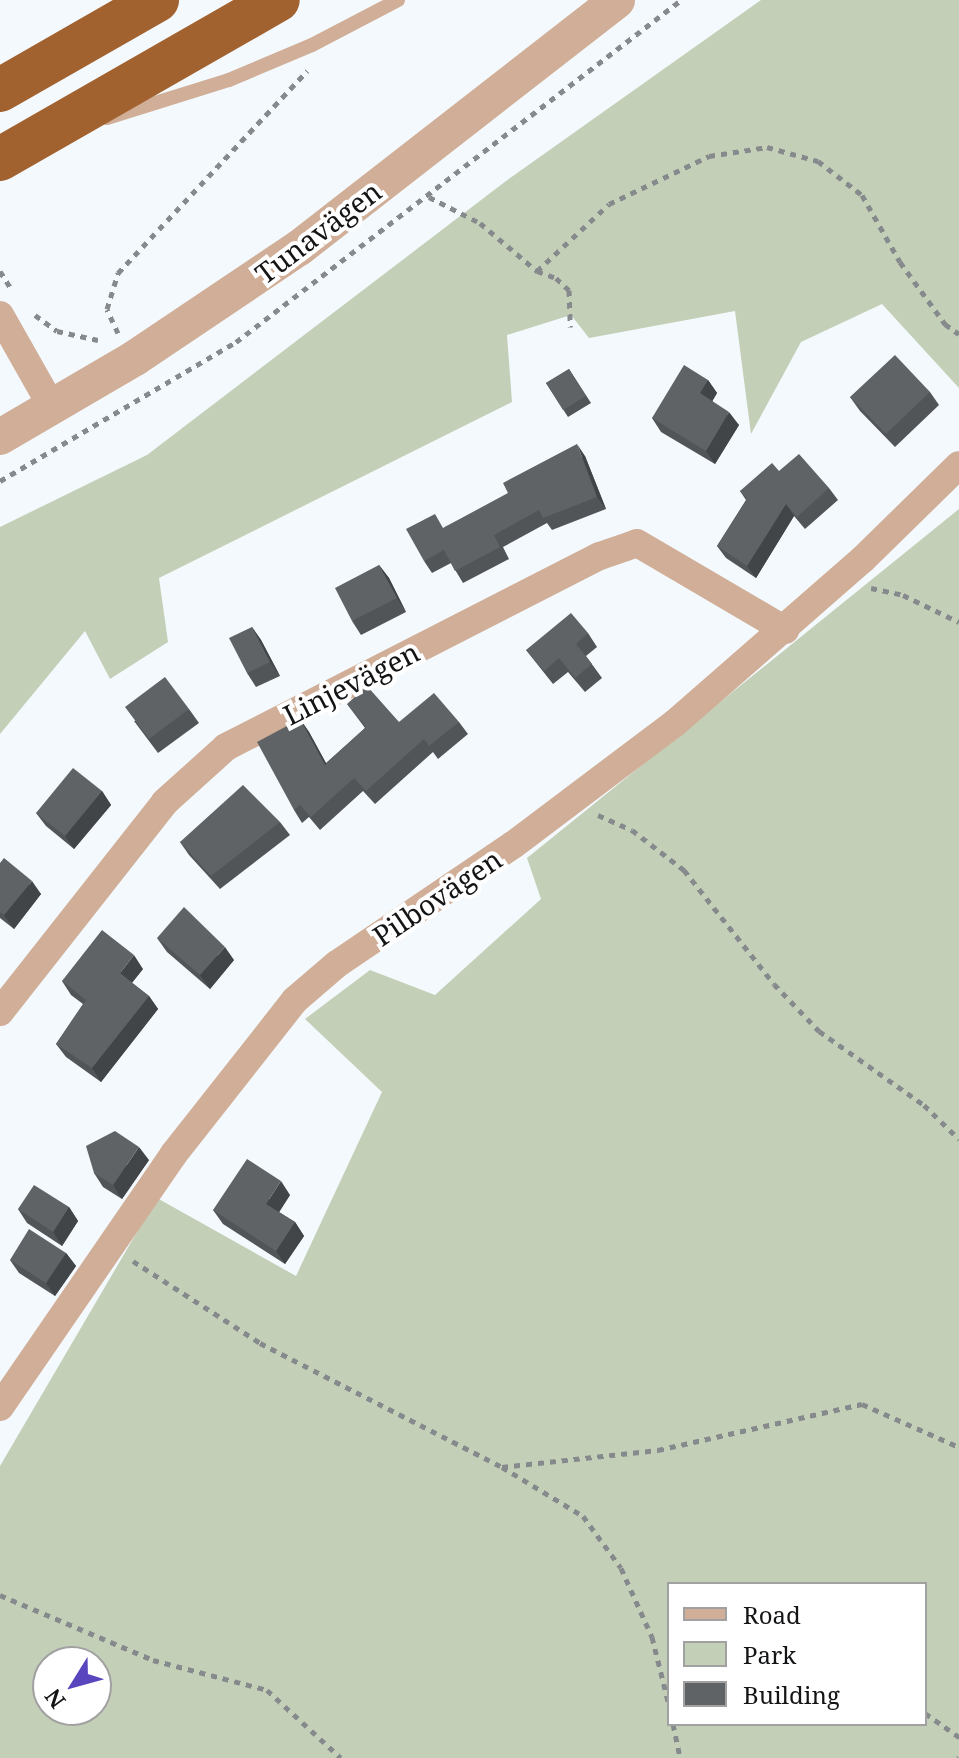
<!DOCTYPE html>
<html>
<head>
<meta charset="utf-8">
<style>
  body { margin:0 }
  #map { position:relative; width:959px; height:1758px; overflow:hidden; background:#f4f9fd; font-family:"Noto Serif",serif }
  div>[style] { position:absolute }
  .green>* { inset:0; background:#c4cfb7 }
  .path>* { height:5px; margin-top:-2.5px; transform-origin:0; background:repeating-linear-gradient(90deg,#878a8d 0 6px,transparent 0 12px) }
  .service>* { height:14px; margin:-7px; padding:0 7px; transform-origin:7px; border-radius:7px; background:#d0ae97 }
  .minor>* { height:28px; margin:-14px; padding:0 14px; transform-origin:14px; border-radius:14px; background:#d0ae97 }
  .tertiary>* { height:36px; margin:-18px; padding:0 18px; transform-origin:18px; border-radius:18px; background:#d0ae97 }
  .trunk>* { height:44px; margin:-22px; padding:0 22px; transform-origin:22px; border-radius:22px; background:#a26230 }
  .wall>* { inset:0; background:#525558 }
  .shaded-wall>* { inset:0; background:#424547 }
  .building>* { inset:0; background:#5f6366 }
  span { translate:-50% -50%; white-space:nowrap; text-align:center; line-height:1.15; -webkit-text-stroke:8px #fff; paint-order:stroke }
  .street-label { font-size:28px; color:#131416 }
  .legend { position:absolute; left:667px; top:1582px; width:260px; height:144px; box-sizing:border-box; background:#fff; border:2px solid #a1a1a2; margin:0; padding:10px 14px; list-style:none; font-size:24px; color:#131416 }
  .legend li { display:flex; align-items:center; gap:16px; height:40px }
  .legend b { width:40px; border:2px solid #a1a1a2 }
  .north { position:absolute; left:32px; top:1646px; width:80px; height:80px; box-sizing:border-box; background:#fff; border:2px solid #a1a1a2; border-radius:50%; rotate:233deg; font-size:22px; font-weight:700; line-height:32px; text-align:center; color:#131416 }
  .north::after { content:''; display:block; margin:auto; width:28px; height:36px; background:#5945bd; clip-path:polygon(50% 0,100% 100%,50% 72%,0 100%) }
</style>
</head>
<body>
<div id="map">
  <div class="green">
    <i style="clip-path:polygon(761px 0,959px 0,959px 388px,882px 304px,801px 342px,751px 434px,735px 311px,589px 338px,571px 315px,507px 335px,512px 402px,159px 578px,168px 642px,110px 679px,85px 631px,0 734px,0 527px,147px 455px,506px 181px)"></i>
    <i style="clip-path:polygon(evenodd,959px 509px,959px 1758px,0 1758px,0 1466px,157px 1198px,296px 1276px,382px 1092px,305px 1019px,370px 970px,435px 995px,541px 899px,527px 858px,959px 509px,669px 1584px,925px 1584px,925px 1724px,669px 1724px,669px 1584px,959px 509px,48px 1662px,96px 1662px,96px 1710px,48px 1710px,48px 1662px)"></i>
  </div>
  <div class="path">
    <i style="left:429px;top:197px;width:57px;rotate:27deg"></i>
    <i style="left:480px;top:223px;width:75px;rotate:40.1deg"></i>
    <i style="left:537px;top:271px;width:98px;rotate:-42.9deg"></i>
    <i style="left:609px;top:204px;width:111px;rotate:-25.6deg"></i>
    <i style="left:709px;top:156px;width:59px;rotate:-8.8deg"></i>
    <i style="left:767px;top:147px;width:53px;rotate:15.4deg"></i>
    <i style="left:818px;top:161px;width:56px;rotate:37.7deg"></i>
    <i style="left:862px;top:195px;width:77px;rotate:60.4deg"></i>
    <i style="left:900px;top:262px;width:77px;rotate:54deg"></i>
    <i style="left:945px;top:324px;width:17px;rotate:36deg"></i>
    <i style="left:0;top:271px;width:22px;rotate:58deg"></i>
    <i style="left:537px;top:271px;width:20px;rotate:20deg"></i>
    <i style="left:556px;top:278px;width:18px;rotate:43deg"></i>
    <i style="left:569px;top:290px;width:37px;rotate:88deg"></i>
    <i style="left:35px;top:315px;width:27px;rotate:36deg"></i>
    <i style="left:57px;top:331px;width:42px;rotate:12.4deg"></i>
    <i style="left:118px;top:333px;width:26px;rotate:-115deg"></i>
    <i style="left:107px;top:309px;width:38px;rotate:-73deg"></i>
    <i style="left:118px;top:273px;width:277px;rotate:-46.9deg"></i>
    <i style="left:0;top:481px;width:274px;rotate:-30.5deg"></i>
    <i style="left:236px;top:342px;width:561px;rotate:-37.54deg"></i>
    <i style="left:871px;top:588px;width:33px;rotate:12deg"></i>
    <i style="left:903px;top:595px;width:62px;rotate:25.7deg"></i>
    <i style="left:598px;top:815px;width:37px;rotate:24deg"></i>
    <i style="left:632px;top:830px;width:66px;rotate:37.6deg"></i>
    <i style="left:684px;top:870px;width:145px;rotate:51.7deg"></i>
    <i style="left:774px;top:984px;width:65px;rotate:46.2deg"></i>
    <i style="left:819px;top:1031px;width:128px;rotate:35.2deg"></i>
    <i style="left:924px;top:1105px;width:49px;rotate:44.2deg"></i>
    <i style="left:133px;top:1261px;width:151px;rotate:32.8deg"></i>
    <i style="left:260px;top:1343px;width:272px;rotate:27.1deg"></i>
    <i style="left:502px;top:1467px;width:157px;rotate:-6.2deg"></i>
    <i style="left:658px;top:1450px;width:209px;rotate:-12.7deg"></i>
    <i style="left:862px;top:1404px;width:106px;rotate:23.9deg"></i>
    <i style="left:502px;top:1467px;width:95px;rotate:31.2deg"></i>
    <i style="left:583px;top:1516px;width:64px;rotate:53.8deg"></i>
    <i style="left:621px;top:1568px;width:76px;rotate:65.8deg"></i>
    <i style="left:652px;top:1637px;width:70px;rotate:76deg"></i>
    <i style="left:0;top:1595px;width:166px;rotate:23deg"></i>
    <i style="left:153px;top:1660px;width:118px;rotate:14.7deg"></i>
    <i style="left:267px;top:1690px;width:100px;rotate:42.6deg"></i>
    <i style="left:925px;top:1713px;width:42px;rotate:35.2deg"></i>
    <i style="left:673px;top:1724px;width:35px;rotate:78deg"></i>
    <i style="left:958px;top:1758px;width:1px;rotate:-45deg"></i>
  </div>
  <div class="service">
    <i style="left:107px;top:118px;width:128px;rotate:-17.3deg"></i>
    <i style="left:229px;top:80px;width:90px;rotate:-22.9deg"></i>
    <i style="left:312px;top:45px;width:97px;rotate:-27.6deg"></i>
  </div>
  <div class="minor">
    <i style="left:0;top:315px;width:106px;rotate:60.5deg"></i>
    <i style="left:0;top:1012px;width:267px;rotate:-51.8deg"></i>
    <i style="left:165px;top:802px;width:82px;rotate:-42deg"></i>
    <i style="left:226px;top:747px;width:420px;rotate:-27.1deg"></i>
    <i style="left:600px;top:556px;width:39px;rotate:-19deg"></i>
    <i style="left:637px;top:543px;width:172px;rotate:30.4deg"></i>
    <i style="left:0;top:1407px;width:306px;rotate:-55.5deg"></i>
    <i style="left:173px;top:1155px;width:197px;rotate:-51.8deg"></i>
    <i style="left:295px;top:1000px;width:55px;rotate:-40.6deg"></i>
    <i style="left:337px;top:964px;width:212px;rotate:-34.1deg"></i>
    <i style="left:513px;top:845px;width:203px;rotate:-37deg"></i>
    <i style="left:675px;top:723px;width:249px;rotate:-41.1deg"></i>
    <i style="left:863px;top:559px;width:134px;rotate:-44.4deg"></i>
  </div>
  <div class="tertiary">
    <i style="left:0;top:437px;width:156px;rotate:-30.3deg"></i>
    <i style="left:135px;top:358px;width:197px;rotate:-33.9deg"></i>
    <i style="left:299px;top:248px;width:403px;rotate:-37.9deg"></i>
  </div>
  <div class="trunk">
    <i style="left:0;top:90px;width:181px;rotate:-29.8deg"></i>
    <i style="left:0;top:159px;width:320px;rotate:-29.8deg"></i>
  </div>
  <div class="wall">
    <i style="clip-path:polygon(569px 369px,591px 403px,568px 417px,546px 383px)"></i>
    <i style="clip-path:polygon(708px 380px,717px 393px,712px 401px,739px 425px,715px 464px,661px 432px,652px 418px)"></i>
    <i style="clip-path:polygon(930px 392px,939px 405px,895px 447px,860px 411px,850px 397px)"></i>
    <i style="clip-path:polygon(585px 456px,606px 509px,552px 530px,547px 523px,503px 547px,509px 559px,463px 583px,451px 563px,432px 573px,424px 561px,445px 527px)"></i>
    <i style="clip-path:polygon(779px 471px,829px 488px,838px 500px,805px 529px,794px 516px,756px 578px,726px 558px,717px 546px,746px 500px,740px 491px)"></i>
    <i style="clip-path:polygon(379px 565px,389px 578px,406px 612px,361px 635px,352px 621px)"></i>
    <i style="clip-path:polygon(252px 627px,261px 640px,280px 676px,256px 687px,247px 673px)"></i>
    <i style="clip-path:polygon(588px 633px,597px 647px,586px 656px,602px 678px,585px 692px,568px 672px,553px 684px,526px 650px)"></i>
    <i style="clip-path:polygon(347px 704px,399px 722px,459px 722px,468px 734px,438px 759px,433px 752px,375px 804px,363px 791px,320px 830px,309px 817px,302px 823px,294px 810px,300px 719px,309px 732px,326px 763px,365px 728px)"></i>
    <i style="clip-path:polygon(189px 709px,199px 723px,158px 753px,134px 721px)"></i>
    <i style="clip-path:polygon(102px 791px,111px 805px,74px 849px,46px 826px,36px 813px)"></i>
    <i style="clip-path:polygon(280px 822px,290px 835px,220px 889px,189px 855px,180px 842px)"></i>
    <i style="clip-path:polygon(0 863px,41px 894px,14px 929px,0 918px)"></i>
    <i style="clip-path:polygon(157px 938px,234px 960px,210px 989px,167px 952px)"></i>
    <i style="clip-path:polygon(143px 969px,132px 983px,149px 996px,158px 1009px,101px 1082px,66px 1057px,56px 1044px,83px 1004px,71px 995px,62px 981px)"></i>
    <i style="clip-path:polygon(149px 1160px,122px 1199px,103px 1187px,94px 1173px)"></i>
    <i style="clip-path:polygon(290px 1195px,279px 1212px,295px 1222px,304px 1236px,285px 1264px,223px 1224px,213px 1210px)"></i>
    <i style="clip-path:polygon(69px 1207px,78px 1221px,62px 1246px,27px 1223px,18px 1209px)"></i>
    <i style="clip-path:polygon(66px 1253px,76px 1266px,55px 1296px,19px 1273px,10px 1260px)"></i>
  </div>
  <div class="shaded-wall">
    <i style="clip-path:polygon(708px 380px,717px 393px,709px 407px,700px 393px)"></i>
    <i style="clip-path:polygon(729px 412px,739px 425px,715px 464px,706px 451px)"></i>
    <i style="clip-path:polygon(577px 444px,585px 456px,606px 509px,597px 497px)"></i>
    <i style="clip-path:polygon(786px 504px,794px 516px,756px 578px,747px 566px)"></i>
    <i style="clip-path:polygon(379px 565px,389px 578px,406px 612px,397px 598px)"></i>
    <i style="clip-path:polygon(252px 627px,261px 640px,280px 676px,270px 662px)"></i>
    <i style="clip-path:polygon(300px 719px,309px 732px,334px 778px,325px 765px)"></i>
    <i style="clip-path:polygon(102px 791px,111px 805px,74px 849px,65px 836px)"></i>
    <i style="clip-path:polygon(32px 881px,41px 894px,14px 929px,4px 915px)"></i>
    <i style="clip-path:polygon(225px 947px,234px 960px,210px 989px,200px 975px)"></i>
    <i style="clip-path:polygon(134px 955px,143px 969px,129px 986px,120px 973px)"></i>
    <i style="clip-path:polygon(149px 996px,158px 1009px,101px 1082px,92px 1068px)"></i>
    <i style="clip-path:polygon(139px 1147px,149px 1160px,122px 1199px,113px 1185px)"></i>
    <i style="clip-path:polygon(281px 1181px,290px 1195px,276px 1217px,266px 1204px)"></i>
    <i style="clip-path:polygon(69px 1207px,78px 1221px,62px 1246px,53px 1232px)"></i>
    <i style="clip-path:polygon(295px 1222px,304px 1236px,285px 1264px,276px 1251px)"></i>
    <i style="clip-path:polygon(66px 1253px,76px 1266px,55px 1296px,46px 1283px)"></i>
  </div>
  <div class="building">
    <i style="clip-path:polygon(895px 355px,930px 392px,886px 434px,850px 397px)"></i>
    <i style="clip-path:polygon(684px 365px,708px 380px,700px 393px,729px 412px,706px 451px,652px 418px)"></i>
    <i style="clip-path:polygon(569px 369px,586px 396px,563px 410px,546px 383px)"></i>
    <i style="clip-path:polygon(577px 444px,597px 497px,543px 518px,539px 510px,494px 535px,500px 547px,455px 571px,444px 550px,424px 561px,406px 529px,435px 514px,443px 528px,508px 493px,503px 483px)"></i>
    <i style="clip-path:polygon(799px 454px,829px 488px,797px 517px,786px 504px,747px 566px,717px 546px,747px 499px,740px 491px,772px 463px,779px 471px)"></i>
    <i style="clip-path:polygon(379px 565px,397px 598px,352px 621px,335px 588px)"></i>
    <i style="clip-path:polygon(571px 613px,588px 633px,576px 644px,592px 664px,575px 678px,559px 658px,544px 671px,526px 650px)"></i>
    <i style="clip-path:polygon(252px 627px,270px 662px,247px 673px,229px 638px)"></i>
    <i style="clip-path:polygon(165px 677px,189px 709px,149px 739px,125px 707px)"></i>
    <i style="clip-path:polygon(367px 686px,399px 722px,434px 693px,459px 722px,429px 746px,424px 739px,366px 791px,354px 778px,311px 817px,300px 805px,294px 810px,257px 742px,300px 719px,325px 765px,366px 727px,347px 704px)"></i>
    <i style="clip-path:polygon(73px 768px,102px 791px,65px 836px,36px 813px)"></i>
    <i style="clip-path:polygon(243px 785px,280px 822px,211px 876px,180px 842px)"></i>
    <i style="clip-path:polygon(4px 858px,32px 881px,4px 915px,0 912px,0 863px)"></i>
    <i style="clip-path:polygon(184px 907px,225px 947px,200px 975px,157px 938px)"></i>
    <i style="clip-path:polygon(102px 930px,134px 955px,120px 973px,149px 996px,92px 1068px,56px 1044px,86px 1000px,62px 981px)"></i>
    <i style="clip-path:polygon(115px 1131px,139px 1147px,113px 1185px,94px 1173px,86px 1146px)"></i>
    <i style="clip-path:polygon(247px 1159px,281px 1181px,266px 1204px,295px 1222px,276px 1251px,213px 1210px)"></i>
    <i style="clip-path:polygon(34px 1185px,69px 1207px,53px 1232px,18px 1209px)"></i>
    <i style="clip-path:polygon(29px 1229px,66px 1253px,46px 1283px,10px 1260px)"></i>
  </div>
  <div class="street-label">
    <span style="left:318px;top:232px;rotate:-37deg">Tunavägen</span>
    <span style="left:351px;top:683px;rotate:-27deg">Linjevägen</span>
    <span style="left:437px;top:897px;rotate:-34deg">Pilbovägen</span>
  </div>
  <ul class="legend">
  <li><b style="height:10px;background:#d0ae97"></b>Road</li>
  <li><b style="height:22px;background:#c4cfb7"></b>Park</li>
  <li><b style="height:22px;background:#5f6366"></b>Building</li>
  </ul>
  <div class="north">N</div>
</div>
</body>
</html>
